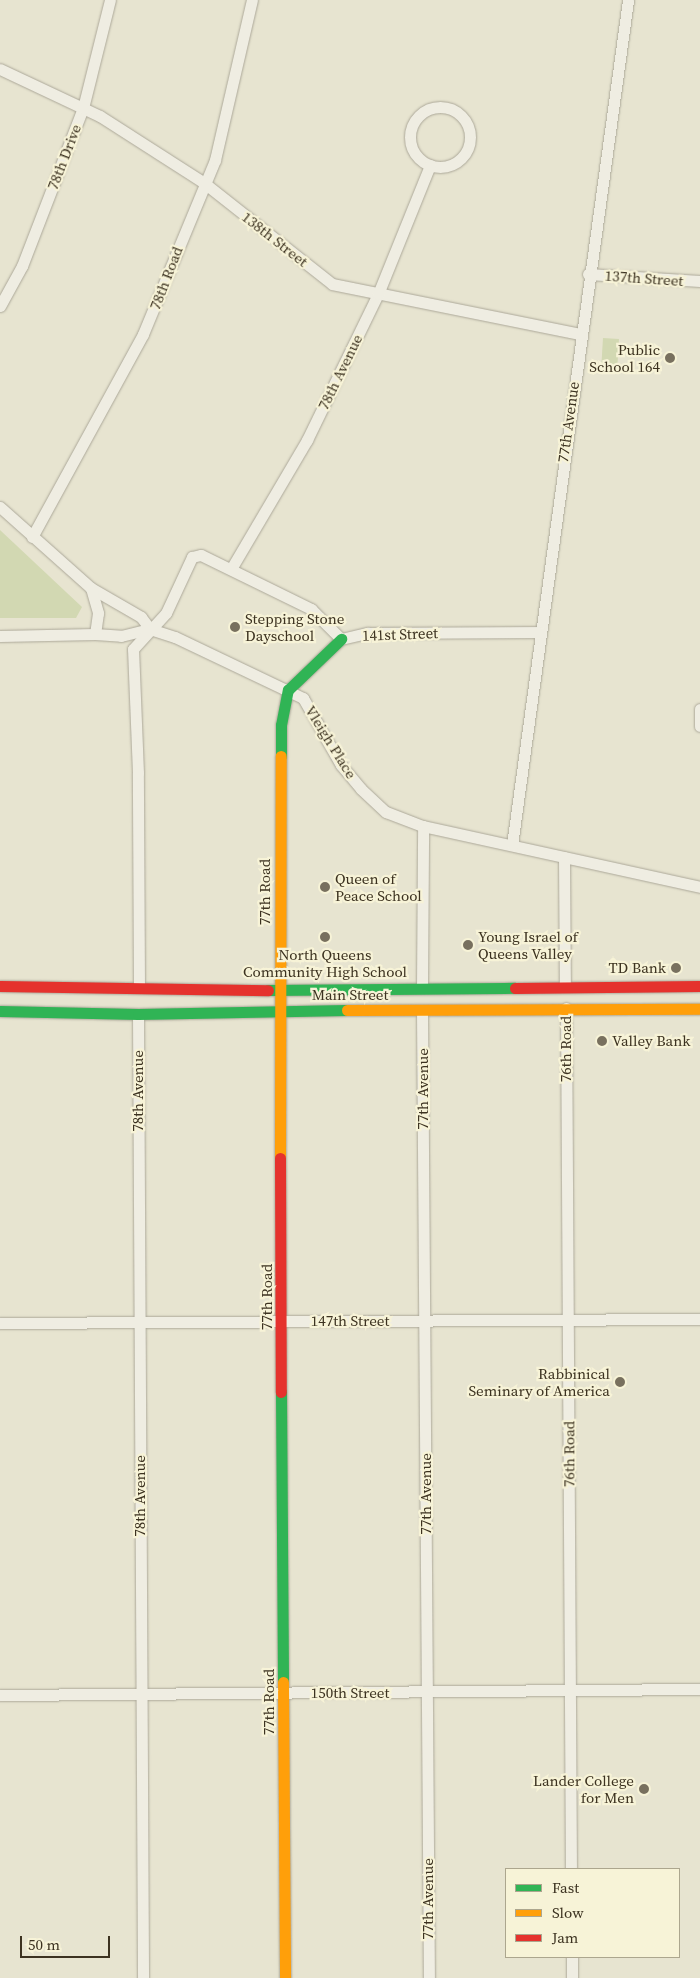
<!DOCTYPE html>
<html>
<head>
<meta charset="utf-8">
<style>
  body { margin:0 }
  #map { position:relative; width:700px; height:1978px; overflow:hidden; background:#e7e4d0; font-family:"Source Serif 4",serif }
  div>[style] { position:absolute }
  .green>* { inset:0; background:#d2d8b2 }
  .roads { filter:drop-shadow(0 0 1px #aca899) drop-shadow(0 0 1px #aca899) }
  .street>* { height:11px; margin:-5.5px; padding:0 5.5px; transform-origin:5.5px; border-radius:5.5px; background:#efede2 }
  .street>.ring { margin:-5.5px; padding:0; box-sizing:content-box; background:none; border:11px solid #efede2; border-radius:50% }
  .fast>* { height:11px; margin:-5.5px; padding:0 5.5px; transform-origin:5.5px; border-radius:5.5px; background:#30b455 }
  .slow>* { height:11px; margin:-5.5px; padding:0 5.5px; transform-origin:5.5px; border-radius:5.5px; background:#ff9f0a }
  .jam>* { height:11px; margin:-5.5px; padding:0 5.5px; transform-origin:5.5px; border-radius:5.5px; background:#e5322d }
  .dots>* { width:14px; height:14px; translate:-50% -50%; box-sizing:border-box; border:2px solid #f7f3d7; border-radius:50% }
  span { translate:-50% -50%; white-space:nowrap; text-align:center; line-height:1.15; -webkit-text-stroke:4.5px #f7f3d7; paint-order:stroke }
  .street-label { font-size:15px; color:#3c3220 }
  .poi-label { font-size:15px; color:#3c3220 }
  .right { translate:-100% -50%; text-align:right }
  .left { translate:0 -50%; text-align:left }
  .legend { position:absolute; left:505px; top:1868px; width:175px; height:90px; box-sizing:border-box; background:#f7f3d7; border:1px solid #aca68e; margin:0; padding:6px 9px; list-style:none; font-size:15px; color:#3c3220 }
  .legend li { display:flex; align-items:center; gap:10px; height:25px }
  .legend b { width:25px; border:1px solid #aca68e }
  .scale { position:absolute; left:20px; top:1936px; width:90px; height:22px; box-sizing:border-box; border:2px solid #3c3220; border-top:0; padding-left:6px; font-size:15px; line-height:18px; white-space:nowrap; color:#3c3220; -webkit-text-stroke:4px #f7f3d7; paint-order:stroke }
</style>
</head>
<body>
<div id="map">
  <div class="green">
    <i style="clip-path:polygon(603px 338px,619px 339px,617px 372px,601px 371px)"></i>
    <i style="clip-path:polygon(0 530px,82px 607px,76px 618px,0 618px)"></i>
  </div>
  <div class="roads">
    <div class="street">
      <i style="left:0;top:69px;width:110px;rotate:25.2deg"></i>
      <i style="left:100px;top:116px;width:122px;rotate:32.7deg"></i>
      <i style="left:203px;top:182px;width:164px;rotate:38.3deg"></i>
      <i style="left:332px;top:284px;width:253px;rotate:11.4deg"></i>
      <i class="ring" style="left:410px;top:107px;width:49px;height:49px"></i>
      <i style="left:588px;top:274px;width:112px;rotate:3.6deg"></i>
      <i style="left:0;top:306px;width:46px;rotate:-61.2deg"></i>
      <i style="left:22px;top:266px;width:169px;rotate:-68.9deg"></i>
      <i style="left:83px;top:108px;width:111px;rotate:-76deg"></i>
      <i style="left:0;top:507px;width:122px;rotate:41.7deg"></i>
      <i style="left:91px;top:588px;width:58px;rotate:30.1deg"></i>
      <i style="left:141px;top:617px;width:15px;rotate:53deg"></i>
      <i style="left:150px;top:629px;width:26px;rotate:18deg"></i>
      <i style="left:175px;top:637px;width:142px;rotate:25.5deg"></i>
      <i style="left:303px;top:698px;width:77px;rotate:60.4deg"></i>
      <i style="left:341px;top:765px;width:31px;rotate:50deg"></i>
      <i style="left:361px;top:789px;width:34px;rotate:43deg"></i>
      <i style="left:386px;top:812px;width:40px;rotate:21deg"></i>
      <i style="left:423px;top:826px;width:284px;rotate:12.4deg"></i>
      <i style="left:32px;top:537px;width:231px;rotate:-61.3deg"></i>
      <i style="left:143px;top:334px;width:188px;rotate:-67.5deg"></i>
      <i style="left:215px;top:160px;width:164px;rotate:-77deg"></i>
      <i style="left:231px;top:569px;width:150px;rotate:-59.5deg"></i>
      <i style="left:307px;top:440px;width:162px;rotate:-64.1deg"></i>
      <i style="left:378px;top:294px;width:139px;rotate:-68deg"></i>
      <i style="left:91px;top:588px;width:26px;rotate:74deg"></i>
      <i style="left:98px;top:613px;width:21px;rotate:98deg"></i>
      <i style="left:0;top:636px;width:95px;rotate:-1.2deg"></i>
      <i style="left:95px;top:634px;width:26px;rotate:4deg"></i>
      <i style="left:121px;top:636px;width:30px;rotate:-14deg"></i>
      <i style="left:700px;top:709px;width:17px;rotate:90deg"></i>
      <i style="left:512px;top:845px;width:853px;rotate:-82.18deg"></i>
      <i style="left:564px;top:857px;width:130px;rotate:89.6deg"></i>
      <i style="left:139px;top:988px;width:215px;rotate:-90.3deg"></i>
      <i style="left:138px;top:773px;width:124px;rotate:-92.3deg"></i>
      <i style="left:133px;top:649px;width:49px;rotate:-47.5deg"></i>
      <i style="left:166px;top:613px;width:62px;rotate:-65.1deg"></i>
      <i style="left:192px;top:557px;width:9px;rotate:-13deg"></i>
      <i style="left:201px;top:555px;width:123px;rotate:26.1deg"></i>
      <i style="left:311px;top:609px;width:42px;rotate:45deg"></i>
      <i style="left:341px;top:639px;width:28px;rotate:-13deg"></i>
      <i style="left:368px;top:633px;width:172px;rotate:-0.3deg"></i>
      <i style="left:422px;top:988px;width:162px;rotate:-89.6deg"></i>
      <i style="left:566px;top:1008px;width:861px;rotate:89.67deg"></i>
      <i style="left:422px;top:1010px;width:968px;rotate:89.59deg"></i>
      <i style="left:138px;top:1014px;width:964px;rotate:89.7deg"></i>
      <i style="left:0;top:1323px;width:700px;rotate:-0.33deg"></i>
      <i style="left:0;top:1695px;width:700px;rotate:-0.49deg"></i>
      <i style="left:572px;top:1957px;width:21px;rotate:90deg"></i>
    </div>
    <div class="fast">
      <i style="left:281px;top:756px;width:31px;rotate:-90deg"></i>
      <i style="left:281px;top:725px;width:36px;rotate:-79deg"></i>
      <i style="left:288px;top:690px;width:74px;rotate:-43.9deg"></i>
      <i style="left:268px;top:990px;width:247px;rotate:-0.5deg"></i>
      <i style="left:0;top:1011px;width:138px;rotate:1.2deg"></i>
      <i style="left:138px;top:1014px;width:209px;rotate:-1.1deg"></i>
      <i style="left:281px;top:1392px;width:290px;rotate:89.6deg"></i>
    </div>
    <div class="slow">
      <i style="left:347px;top:1010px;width:353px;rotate:-0.2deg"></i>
      <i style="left:280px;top:1158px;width:402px;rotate:-89.9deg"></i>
      <i style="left:283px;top:1682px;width:296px;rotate:89.6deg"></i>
    </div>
    <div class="jam">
      <i style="left:0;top:986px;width:268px;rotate:0.9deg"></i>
      <i style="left:515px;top:988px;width:185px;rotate:-0.6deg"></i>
      <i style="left:280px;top:1158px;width:234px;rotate:89.8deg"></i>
    </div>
  </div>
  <div class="dots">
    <i style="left:670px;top:358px;background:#78705e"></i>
    <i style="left:235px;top:627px;background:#78705e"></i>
    <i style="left:325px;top:887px;background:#78705e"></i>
    <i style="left:325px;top:937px;background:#78705e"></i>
    <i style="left:468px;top:945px;background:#78705e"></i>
    <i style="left:676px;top:968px;background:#78705e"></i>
    <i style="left:602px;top:1041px;background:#78705e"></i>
    <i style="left:620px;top:1382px;background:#78705e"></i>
    <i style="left:644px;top:1789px;background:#78705e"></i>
  </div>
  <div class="street-label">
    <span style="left:64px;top:157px;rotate:-69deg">78th Drive</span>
    <span style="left:275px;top:239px;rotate:38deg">138th Street</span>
    <span style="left:166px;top:278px;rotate:-69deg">78th Road</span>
    <span style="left:644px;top:278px;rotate:4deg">137th Street</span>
    <span style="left:340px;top:372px;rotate:-64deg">78th Avenue</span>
    <span style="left:568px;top:422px;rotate:-82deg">77th Avenue</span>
    <span style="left:400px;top:634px;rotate:-2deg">141st Street</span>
    <span style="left:331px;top:742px;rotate:58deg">Vleigh Place</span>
    <span style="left:265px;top:892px;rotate:-90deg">77th Road</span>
    <span style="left:350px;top:995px">Main Street</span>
    <span style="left:566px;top:1049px;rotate:-90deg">76th Road</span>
    <span style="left:423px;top:1089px;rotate:-90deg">77th Avenue</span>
    <span style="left:138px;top:1091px;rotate:-90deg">78th Avenue</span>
    <span style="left:267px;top:1297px;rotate:-90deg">77th Road</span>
    <span style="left:350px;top:1321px">147th Street</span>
    <span style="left:569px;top:1454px;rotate:-90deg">76th Road</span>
    <span style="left:426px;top:1494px;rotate:-90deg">77th Avenue</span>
    <span style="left:140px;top:1496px;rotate:-90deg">78th Avenue</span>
    <span style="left:350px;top:1693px">150th Street</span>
    <span style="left:269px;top:1702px;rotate:-90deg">77th Road</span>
    <span style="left:428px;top:1899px;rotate:-90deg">77th Avenue</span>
  </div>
  <div class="poi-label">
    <span class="right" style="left:660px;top:358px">Public<br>School 164</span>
    <span class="left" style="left:245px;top:627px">Stepping Stone<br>Dayschool</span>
    <span class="left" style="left:335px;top:887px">Queen of<br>Peace School</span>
    <span class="left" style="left:478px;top:945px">Young Israel of<br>Queens Valley</span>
    <span style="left:325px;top:963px">North Queens<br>Community High School</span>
    <span class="right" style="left:666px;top:968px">TD Bank</span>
    <span class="left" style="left:612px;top:1041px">Valley Bank</span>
    <span class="right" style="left:610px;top:1382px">Rabbinical<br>Seminary of America</span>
    <span class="right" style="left:634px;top:1789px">Lander College<br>for Men</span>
  </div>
  <ul class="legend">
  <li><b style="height:6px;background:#30b455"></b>Fast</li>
  <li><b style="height:6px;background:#ff9f0a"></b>Slow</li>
  <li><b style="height:6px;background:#e5322d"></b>Jam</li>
  </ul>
  <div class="scale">50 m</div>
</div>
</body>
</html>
